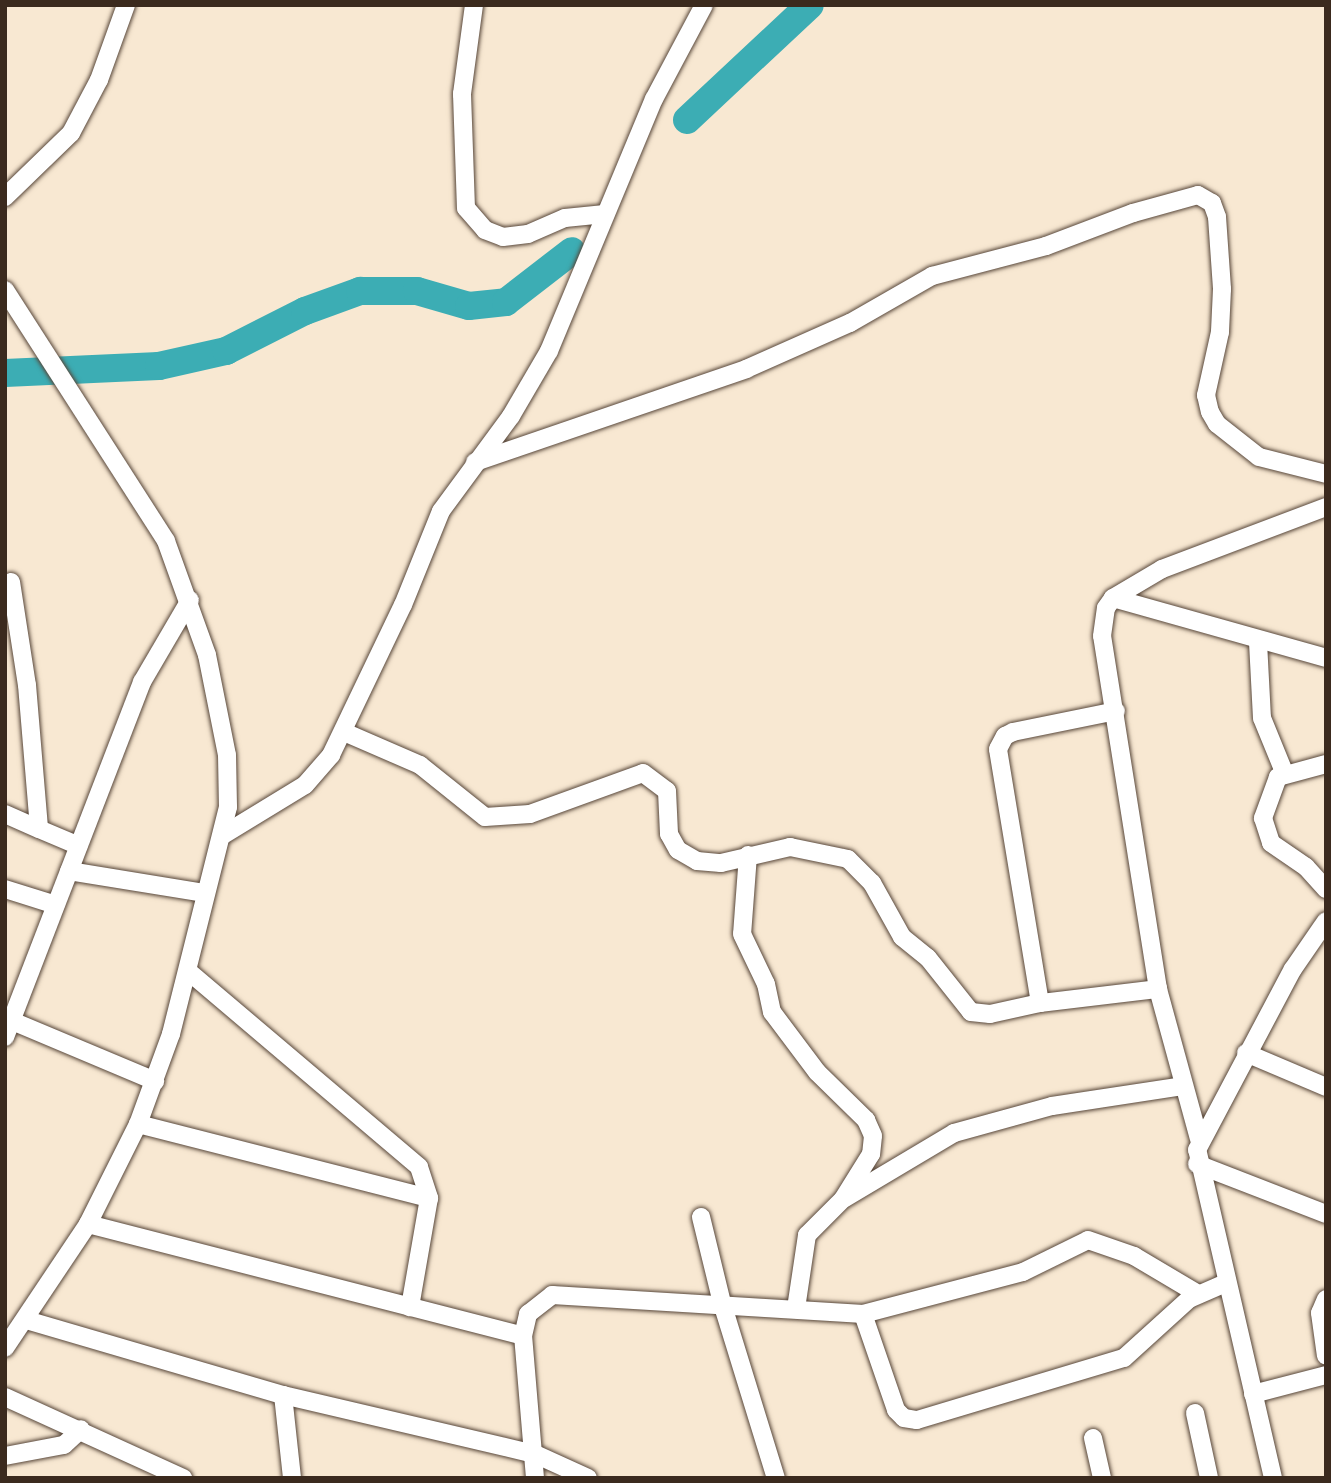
<!DOCTYPE html>
<html>
<head>
<meta charset="utf-8">
<style>
  body { margin:0 }
  #map { position:relative; width:1331px; height:1483px; overflow:hidden; background:#f8e8d2; font-family:Sriracha,sans-serif }
  div>[style] { position:absolute }
  .river>* { height:28px; margin:-14px; padding:0 14px; transform-origin:14px; border-radius:14px; background:#3cadb4 }
  .roads { filter:drop-shadow(0 0 2px #574639) drop-shadow(0 0 2px #574639) }
  .minor>* { height:18px; margin:-9px; padding:0 9px; transform-origin:9px; border-radius:9px; background:#fff }
  span { translate:-50% -50%; white-space:nowrap; text-align:center; line-height:1.15; -webkit-text-stroke:6px #fcf5e5; paint-order:stroke }
  .frame { position:absolute; inset:0; border:7px solid #3b2a1e; pointer-events:none }
</style>
</head>
<body>
<div id="map">
  <div class="river">
    <i style="left:687px;top:120px;width:168px;rotate:-43.1deg"></i>
    <i style="left:5px;top:373px;width:154px;rotate:-2.6deg"></i>
    <i style="left:159px;top:366px;width:69px;rotate:-12.6deg"></i>
    <i style="left:226px;top:351px;width:89px;rotate:-26.9deg"></i>
    <i style="left:305px;top:311px;width:59px;rotate:-20deg"></i>
    <i style="left:360px;top:291px;width:57px"></i>
    <i style="left:417px;top:291px;width:54px;rotate:16.1deg"></i>
    <i style="left:469px;top:306px;width:37px;rotate:-6deg"></i>
    <i style="left:506px;top:302px;width:83px;rotate:-37.7deg"></i>
  </div>
  <div class="roads">
    <div class="minor">
      <i style="left:474px;top:5px;width:90px;rotate:97.7deg"></i>
      <i style="left:462px;top:94px;width:114px;rotate:88deg"></i>
      <i style="left:466px;top:208px;width:29px;rotate:49deg"></i>
      <i style="left:485px;top:230px;width:19px;rotate:21deg"></i>
      <i style="left:503px;top:237px;width:25px;rotate:-7deg"></i>
      <i style="left:528px;top:234px;width:40px;rotate:-23.4deg"></i>
      <i style="left:565px;top:218px;width:40px;rotate:-5.7deg"></i>
      <i style="left:5px;top:197px;width:92px;rotate:-44.1deg"></i>
      <i style="left:71px;top:133px;width:60px;rotate:-62.2deg"></i>
      <i style="left:99px;top:80px;width:80px;rotate:-70.2deg"></i>
      <i style="left:5px;top:290px;width:298px;rotate:57.3deg"></i>
      <i style="left:166px;top:541px;width:121px;rotate:70.2deg"></i>
      <i style="left:207px;top:655px;width:102px;rotate:78.7deg"></i>
      <i style="left:227px;top:755px;width:52px;rotate:88.9deg"></i>
      <i style="left:228px;top:807px;width:234px;rotate:104.1deg"></i>
      <i style="left:171px;top:1034px;width:96px;rotate:110.1deg"></i>
      <i style="left:138px;top:1124px;width:112px;rotate:116.6deg"></i>
      <i style="left:88px;top:1224px;width:149px;rotate:123.8deg"></i>
      <i style="left:475px;top:462px;width:287px;rotate:-18.9deg"></i>
      <i style="left:746px;top:369px;width:114px;rotate:-23.9deg"></i>
      <i style="left:850px;top:323px;width:95px;rotate:-29.8deg"></i>
      <i style="left:932px;top:276px;width:118px;rotate:-14.7deg"></i>
      <i style="left:1046px;top:246px;width:93px;rotate:-20.8deg"></i>
      <i style="left:1133px;top:213px;width:67px;rotate:-15.5deg"></i>
      <i style="left:1198px;top:195px;width:16px;rotate:30deg"></i>
      <i style="left:1212px;top:203px;width:15px;rotate:70deg"></i>
      <i style="left:1217px;top:217px;width:72px;rotate:86deg"></i>
      <i style="left:1222px;top:289px;width:43px;rotate:92.7deg"></i>
      <i style="left:1220px;top:332px;width:65px;rotate:102.5deg"></i>
      <i style="left:1206px;top:395px;width:17px;rotate:77deg"></i>
      <i style="left:1210px;top:412px;width:14px;rotate:60deg"></i>
      <i style="left:1217px;top:424px;width:53px;rotate:38.2deg"></i>
      <i style="left:1259px;top:457px;width:69px;rotate:14.2deg"></i>
      <i style="left:11px;top:582px;width:104px;rotate:81.2deg"></i>
      <i style="left:27px;top:685px;width:144px;rotate:85.2deg"></i>
      <i style="left:39px;top:829px;width:43px;rotate:23deg"></i>
      <i style="left:1113px;top:598px;width:57px;rotate:-30.6deg"></i>
      <i style="left:1162px;top:569px;width:175px;rotate:-20.7deg"></i>
      <i style="left:1258px;top:642px;width:76px;rotate:87deg"></i>
      <i style="left:1262px;top:718px;width:58px;rotate:67.8deg"></i>
      <i style="left:344px;top:732px;width:83px;rotate:23.5deg"></i>
      <i style="left:420px;top:765px;width:83px;rotate:38.7deg"></i>
      <i style="left:485px;top:817px;width:45px;rotate:-3.8deg"></i>
      <i style="left:530px;top:814px;width:120px;rotate:-19.9deg"></i>
      <i style="left:643px;top:773px;width:30px;rotate:37deg"></i>
      <i style="left:667px;top:791px;width:43px;rotate:87.3deg"></i>
      <i style="left:669px;top:834px;width:18px;rotate:61deg"></i>
      <i style="left:678px;top:850px;width:22px;rotate:30deg"></i>
      <i style="left:697px;top:861px;width:24px;rotate:5deg"></i>
      <i style="left:721px;top:863px;width:71px;rotate:-13.1deg"></i>
      <i style="left:790px;top:847px;width:59px;rotate:11.7deg"></i>
      <i style="left:848px;top:859px;width:34px;rotate:45deg"></i>
      <i style="left:872px;top:883px;width:62px;rotate:60.9deg"></i>
      <i style="left:902px;top:937px;width:33px;rotate:39deg"></i>
      <i style="left:928px;top:958px;width:69px;rotate:51.5deg"></i>
      <i style="left:971px;top:1012px;width:19px;rotate:6deg"></i>
      <i style="left:990px;top:1014px;width:51px;rotate:-12.4deg"></i>
      <i style="left:1040px;top:1003px;width:119px;rotate:-6.8deg"></i>
      <i style="left:1326px;top:764px;width:50px;rotate:164.8deg"></i>
      <i style="left:1278px;top:777px;width:44px;rotate:110.1deg"></i>
      <i style="left:1263px;top:818px;width:26px;rotate:72deg"></i>
      <i style="left:1271px;top:843px;width:42px;rotate:34.4deg"></i>
      <i style="left:1306px;top:867px;width:30px;rotate:48deg"></i>
      <i style="left:5px;top:814px;width:37px;rotate:24deg"></i>
      <i style="left:223px;top:835px;width:96px;rotate:-31.4deg"></i>
      <i style="left:305px;top:785px;width:40px;rotate:-49deg"></i>
      <i style="left:331px;top:755px;width:166px;rotate:-64.4deg"></i>
      <i style="left:403px;top:605px;width:101px;rotate:-68deg"></i>
      <i style="left:441px;top:511px;width:118px;rotate:-53.6deg"></i>
      <i style="left:511px;top:416px;width:75px;rotate:-59.7deg"></i>
      <i style="left:549px;top:351px;width:273px;rotate:-67.4deg"></i>
      <i style="left:654px;top:99px;width:106px;rotate:-62deg"></i>
      <i style="left:748px;top:855px;width:79px;rotate:94.3deg"></i>
      <i style="left:742px;top:934px;width:55px;rotate:64.4deg"></i>
      <i style="left:766px;top:984px;width:29px;rotate:78deg"></i>
      <i style="left:772px;top:1012px;width:75px;rotate:53.1deg"></i>
      <i style="left:817px;top:1072px;width:69px;rotate:44.4deg"></i>
      <i style="left:866px;top:1120px;width:17px;rotate:66deg"></i>
      <i style="left:873px;top:1136px;width:18px;rotate:96deg"></i>
      <i style="left:871px;top:1154px;width:53px;rotate:121.9deg"></i>
      <i style="left:843px;top:1199px;width:51px;rotate:135deg"></i>
      <i style="left:807px;top:1235px;width:75px;rotate:98.5deg"></i>
      <i style="left:69px;top:871px;width:138px;rotate:9.2deg"></i>
      <i style="left:5px;top:889px;width:53px;rotate:17.4deg"></i>
      <i style="left:188px;top:971px;width:303px;rotate:40.3deg"></i>
      <i style="left:419px;top:1167px;width:33px;rotate:72deg"></i>
      <i style="left:429px;top:1198px;width:111px;rotate:99.9deg"></i>
      <i style="left:1040px;top:1003px;width:257px;rotate:-99.4deg"></i>
      <i style="left:998px;top:749px;width:15px;rotate:-62deg"></i>
      <i style="left:1005px;top:736px;width:9px;rotate:-27deg"></i>
      <i style="left:1013px;top:732px;width:105px;rotate:-11.5deg"></i>
      <i style="left:5px;top:1018px;width:163px;rotate:22.8deg"></i>
      <i style="left:5px;top:1037px;width:381px;rotate:-68.9deg"></i>
      <i style="left:142px;top:682px;width:95px;rotate:-59.7deg"></i>
      <i style="left:1246px;top:1053px;width:87px;rotate:23deg"></i>
      <i style="left:138px;top:1124px;width:300px;rotate:14.3deg"></i>
      <i style="left:1199px;top:1139px;width:156px;rotate:-105.3deg"></i>
      <i style="left:1158px;top:989px;width:357px;rotate:-99deg"></i>
      <i style="left:1102px;top:636px;width:28px;rotate:-82deg"></i>
      <i style="left:1106px;top:608px;width:12px;rotate:-55deg"></i>
      <i style="left:1113px;top:598px;width:221px;rotate:15.7deg"></i>
      <i style="left:1197px;top:1164px;width:138px;rotate:21.2deg"></i>
      <i style="left:845px;top:1198px;width:127px;rotate:-30.8deg"></i>
      <i style="left:954px;top:1133px;width:102px;rotate:-15.4deg"></i>
      <i style="left:1052px;top:1106px;width:132px;rotate:-8.7deg"></i>
      <i style="left:701px;top:1217px;width:89px;rotate:76.3deg"></i>
      <i style="left:722px;top:1303px;width:183px;rotate:72.9deg"></i>
      <i style="left:88px;top:1224px;width:449px;rotate:14.4deg"></i>
      <i style="left:1326px;top:1299px;width:15px;rotate:113deg"></i>
      <i style="left:1320px;top:1313px;width:43px;rotate:82.1deg"></i>
      <i style="left:863px;top:1314px;width:102px;rotate:71deg"></i>
      <i style="left:896px;top:1410px;width:11px;rotate:45deg"></i>
      <i style="left:904px;top:1418px;width:13px;rotate:9deg"></i>
      <i style="left:917px;top:1420px;width:216px;rotate:-16.7deg"></i>
      <i style="left:1124px;top:1358px;width:88px;rotate:-42.2deg"></i>
      <i style="left:1189px;top:1299px;width:40px;rotate:-23.4deg"></i>
      <i style="left:26px;top:1320px;width:268px;rotate:16.3deg"></i>
      <i style="left:283px;top:1395px;width:259px;rotate:13.2deg"></i>
      <i style="left:535px;top:1454px;width:58px;rotate:24.4deg"></i>
      <i style="left:1253px;top:1394px;width:75px;rotate:-14.6deg"></i>
      <i style="left:283px;top:1395px;width:83px;rotate:83.8deg"></i>
      <i style="left:5px;top:1397px;width:196px;rotate:24.5deg"></i>
      <i style="left:1195px;top:1413px;width:66px;rotate:77.8deg"></i>
      <i style="left:1093px;top:1438px;width:41px;rotate:77.3deg"></i>
      <i style="left:5px;top:1456px;width:60px;rotate:-10.6deg"></i>
      <i style="left:64px;top:1445px;width:23px;rotate:-43deg"></i>
      <i style="left:535px;top:1478px;width:143px;rotate:-94.8deg"></i>
      <i style="left:523px;top:1336px;width:23px;rotate:-77deg"></i>
      <i style="left:528px;top:1314px;width:31px;rotate:-38deg"></i>
      <i style="left:552px;top:1295px;width:312px;rotate:3.5deg"></i>
      <i style="left:863px;top:1314px;width:165px;rotate:-14.7deg"></i>
      <i style="left:1023px;top:1272px;width:72px;rotate:-26.2deg"></i>
      <i style="left:1088px;top:1240px;width:49px;rotate:19.2deg"></i>
      <i style="left:1134px;top:1256px;width:74px;rotate:30.7deg"></i>
      <i style="left:1273px;top:1478px;width:337px;rotate:-103deg"></i>
      <i style="left:1197px;top:1150px;width:205px;rotate:-62.1deg"></i>
      <i style="left:1293px;top:969px;width:58px;rotate:-55.5deg"></i>
    </div>
  </div>
  <div class="frame"></div>
</div>
</body>
</html>
